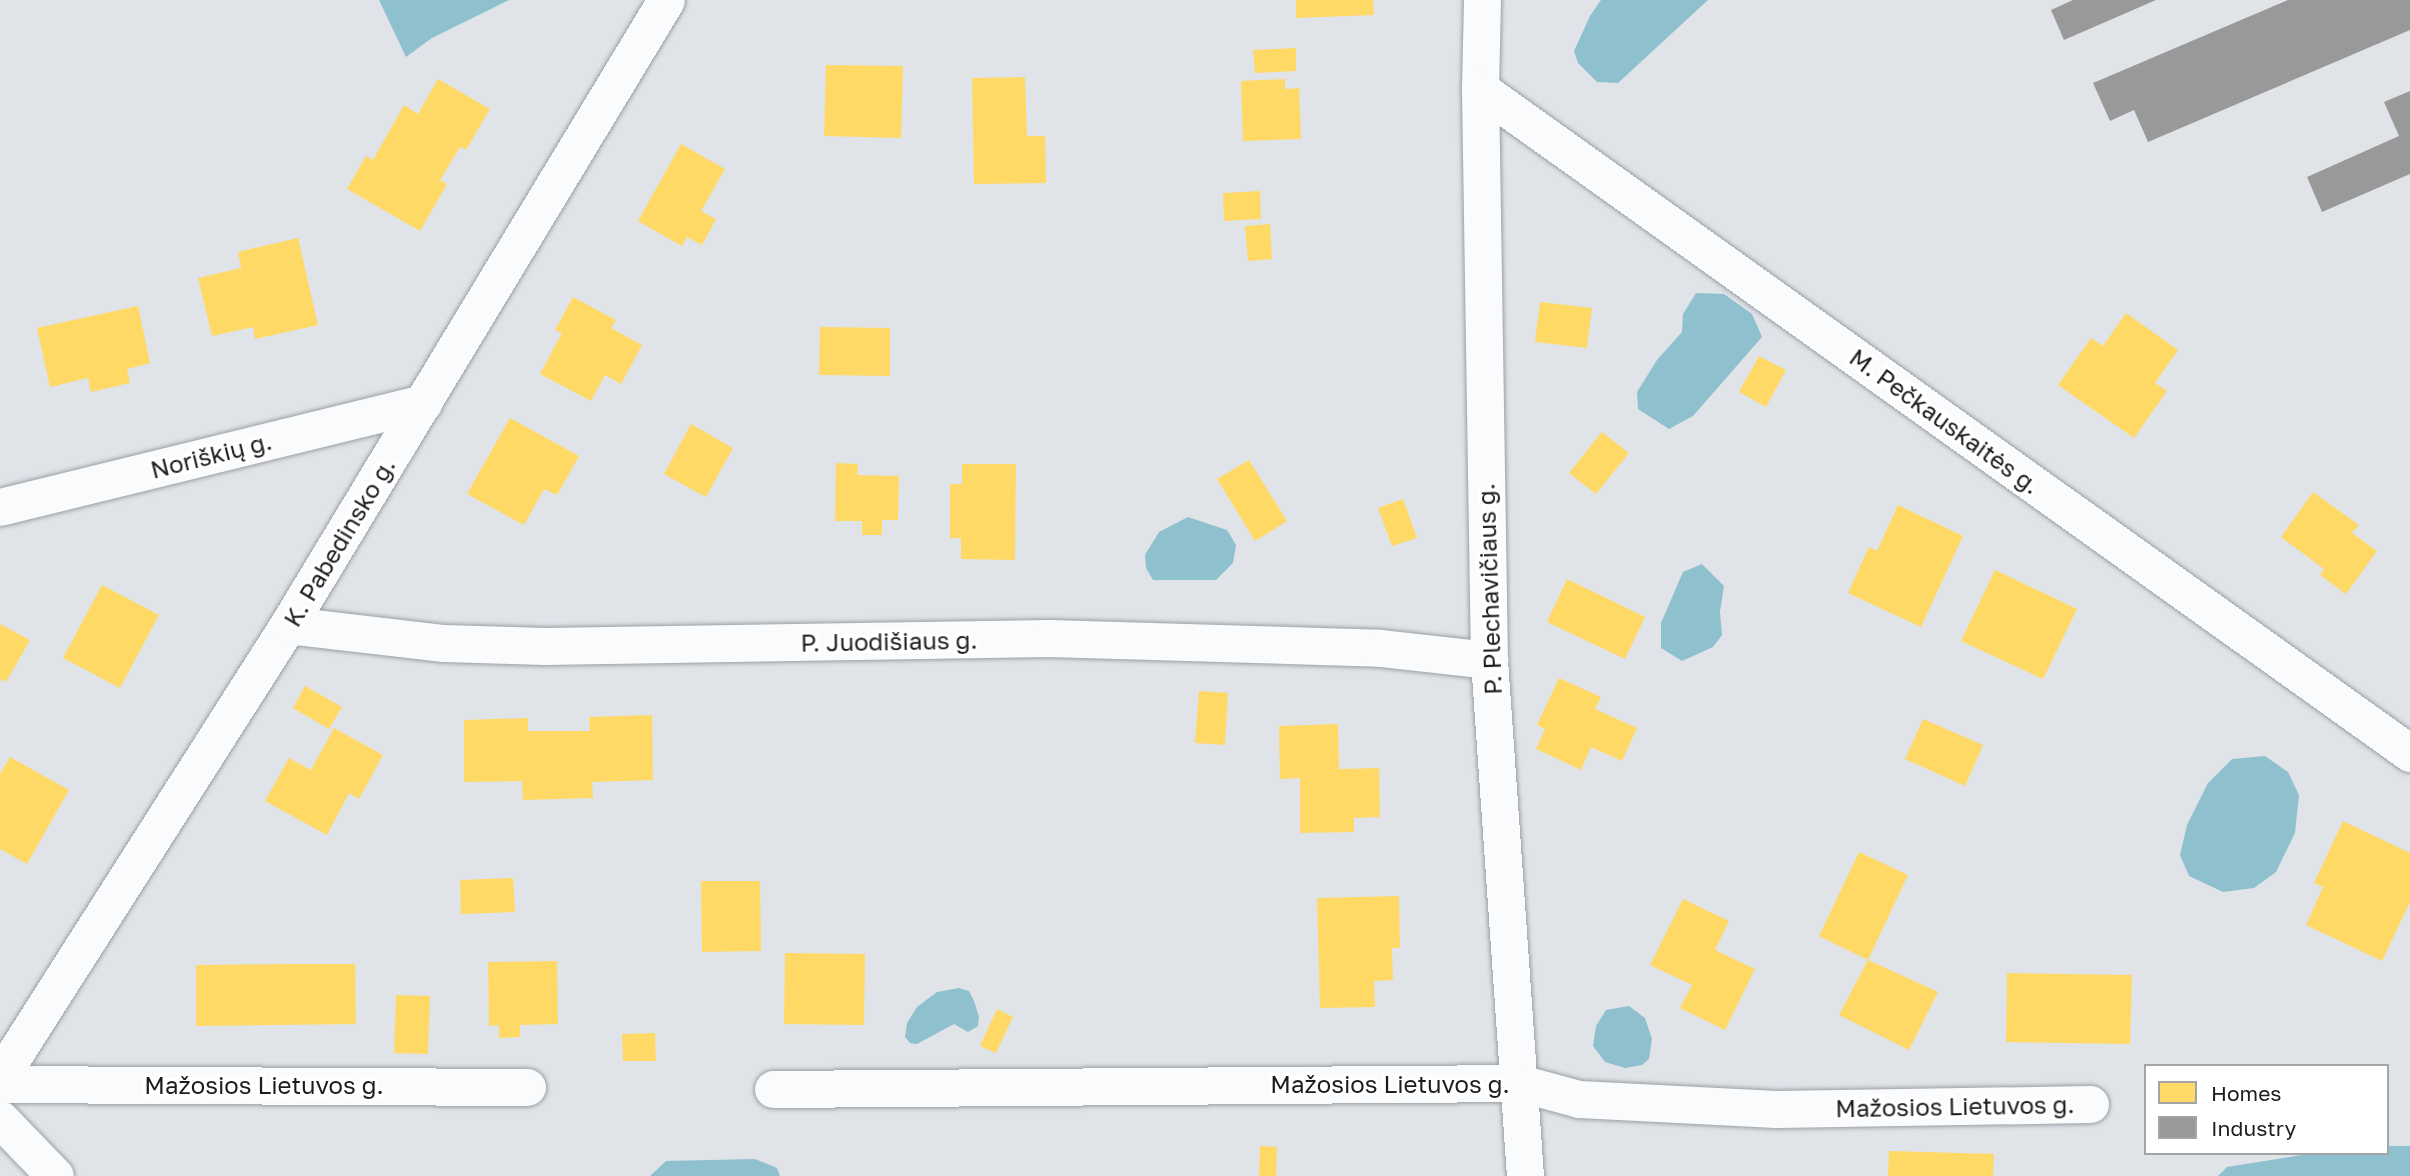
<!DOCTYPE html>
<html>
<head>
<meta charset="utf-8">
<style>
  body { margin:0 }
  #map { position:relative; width:2410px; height:1176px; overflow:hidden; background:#e0e4e9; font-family:"Golos Text",sans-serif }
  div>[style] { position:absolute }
  .water>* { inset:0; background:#8ec0ce }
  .homes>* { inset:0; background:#ffd966 }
  .industry>* { inset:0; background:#999 }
  .roads { filter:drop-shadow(0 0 2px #9c9fa2) drop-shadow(0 0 2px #9c9fa2) }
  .minor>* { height:37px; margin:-18.5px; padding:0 18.5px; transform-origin:18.5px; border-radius:18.5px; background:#fafbfc }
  span { translate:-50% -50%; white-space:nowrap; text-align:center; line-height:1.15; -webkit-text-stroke:7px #fff; paint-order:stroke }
  .street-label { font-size:24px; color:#1a1c20 }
  .legend { position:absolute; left:2144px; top:1064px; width:245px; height:91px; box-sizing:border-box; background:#fff; border:2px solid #a3a4a6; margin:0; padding:9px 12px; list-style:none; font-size:21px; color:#1a1c20 }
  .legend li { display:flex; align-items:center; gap:14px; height:35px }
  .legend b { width:35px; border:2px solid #a3a4a6 }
</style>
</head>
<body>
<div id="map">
  <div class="water">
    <i style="clip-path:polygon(379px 0,509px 0,432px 38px,406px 57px)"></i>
    <i style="clip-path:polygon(1601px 0,1708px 0,1618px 83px,1597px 82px,1578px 63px,1574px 51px,1590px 16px)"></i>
    <i style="clip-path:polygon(1696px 293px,1724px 294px,1752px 314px,1762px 337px,1693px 416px,1669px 429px,1638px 409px,1637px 392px,1657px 360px,1682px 332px,1683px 314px)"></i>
    <i style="clip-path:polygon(1188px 517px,1227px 530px,1236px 545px,1233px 563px,1216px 580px,1153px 580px,1146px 568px,1145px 555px,1159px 532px)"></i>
    <i style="clip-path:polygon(1702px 564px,1724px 586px,1720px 612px,1722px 635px,1713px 647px,1682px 661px,1661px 648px,1661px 623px,1683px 572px)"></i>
    <i style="clip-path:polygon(2265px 756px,2288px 772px,2299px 795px,2295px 833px,2276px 872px,2254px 888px,2223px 892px,2189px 876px,2180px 855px,2187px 825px,2208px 783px,2232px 759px)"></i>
    <i style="clip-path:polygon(959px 988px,969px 991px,974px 1001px,979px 1017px,978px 1026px,968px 1032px,954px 1024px,917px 1044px,910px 1043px,905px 1037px,907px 1023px,917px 1007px,937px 992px)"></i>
    <i style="clip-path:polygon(1629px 1006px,1645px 1018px,1652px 1039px,1649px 1059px,1642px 1065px,1625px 1068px,1605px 1062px,1593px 1046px,1596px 1026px,1606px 1010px)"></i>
    <i style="clip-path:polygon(2387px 1146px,2410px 1146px,2410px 1176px,2218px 1176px,2227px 1167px,2314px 1153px,2387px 1153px)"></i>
    <i style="clip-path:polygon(755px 1159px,777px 1168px,780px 1176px,650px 1176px,666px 1161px)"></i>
  </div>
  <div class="homes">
    <i style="clip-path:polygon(1296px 0,1373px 0,1374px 15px,1296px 18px)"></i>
    <i style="clip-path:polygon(1296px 48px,1296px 71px,1255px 73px,1253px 50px)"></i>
    <i style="clip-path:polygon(826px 65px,903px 66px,901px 138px,824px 136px)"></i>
    <i style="clip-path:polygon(1025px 77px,1027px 136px,1045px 136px,1046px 183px,974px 184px,972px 78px)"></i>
    <i style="clip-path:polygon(438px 79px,490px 109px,466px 150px,460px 147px,440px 180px,447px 184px,420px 231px,347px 189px,366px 156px,373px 160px,404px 105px,418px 114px)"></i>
    <i style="clip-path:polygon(1285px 79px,1285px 89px,1299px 88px,1301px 139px,1243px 141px,1241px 81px)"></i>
    <i style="clip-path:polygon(681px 144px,725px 169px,701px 211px,716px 219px,702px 245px,687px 237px,682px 246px,638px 221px)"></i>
    <i style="clip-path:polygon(1260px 191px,1261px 219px,1224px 221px,1223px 193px)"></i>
    <i style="clip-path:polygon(1270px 224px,1272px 259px,1248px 261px,1245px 226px)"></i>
    <i style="clip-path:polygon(298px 238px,318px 325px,255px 339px,253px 327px,212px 336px,198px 278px,241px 268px,238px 252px)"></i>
    <i style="clip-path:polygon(573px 297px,616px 320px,611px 328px,642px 345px,621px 384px,605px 375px,591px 401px,540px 374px,562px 333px,555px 330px)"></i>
    <i style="clip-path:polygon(1540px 302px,1592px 308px,1587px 348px,1535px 342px)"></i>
    <i style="clip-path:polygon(138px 306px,150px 363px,127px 369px,130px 383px,91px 392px,88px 378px,50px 387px,37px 328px)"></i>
    <i style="clip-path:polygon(2126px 313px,2178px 350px,2155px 383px,2167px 391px,2134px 438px,2058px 385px,2091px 338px,2103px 346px)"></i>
    <i style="clip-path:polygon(820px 327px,890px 328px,890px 376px,819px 375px)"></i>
    <i style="clip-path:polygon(1759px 356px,1786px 370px,1766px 407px,1739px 392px)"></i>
    <i style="clip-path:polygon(510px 418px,579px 456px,557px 495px,544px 489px,524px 525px,467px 494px)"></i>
    <i style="clip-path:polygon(691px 424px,733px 448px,706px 497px,664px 474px)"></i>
    <i style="clip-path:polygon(1602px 432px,1629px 453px,1596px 494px,1569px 473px)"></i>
    <i style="clip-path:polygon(1249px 460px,1287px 521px,1255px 541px,1217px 479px)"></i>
    <i style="clip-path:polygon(836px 463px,858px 464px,857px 475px,899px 476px,898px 520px,882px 520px,882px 535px,862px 535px,862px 521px,835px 521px)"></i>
    <i style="clip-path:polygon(962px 464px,1016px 464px,1015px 560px,961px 559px,961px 538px,950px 538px,950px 484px,962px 484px)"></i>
    <i style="clip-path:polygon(2313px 492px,2359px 525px,2352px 533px,2377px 551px,2346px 594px,2320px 575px,2324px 569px,2281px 537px)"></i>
    <i style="clip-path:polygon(1403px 499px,1417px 538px,1392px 546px,1378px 508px)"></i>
    <i style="clip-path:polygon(1898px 505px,1963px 536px,1921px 627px,1848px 593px,1869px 547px,1877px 551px)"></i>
    <i style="clip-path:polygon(1995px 570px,2077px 609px,2043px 679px,1961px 641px)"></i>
    <i style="clip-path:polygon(1567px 579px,1645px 617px,1625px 659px,1547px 622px)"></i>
    <i style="clip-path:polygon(102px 585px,159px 615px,120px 688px,63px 658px)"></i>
    <i style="clip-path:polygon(0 624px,30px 640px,6px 682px,0 679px)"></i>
    <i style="clip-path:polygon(1559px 678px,1601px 697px,1595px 709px,1637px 728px,1622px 761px,1591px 747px,1581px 770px,1536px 749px,1545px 729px,1537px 725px)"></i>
    <i style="clip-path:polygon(305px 686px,342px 707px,329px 729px,293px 708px)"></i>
    <i style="clip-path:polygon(1199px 691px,1228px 693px,1225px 745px,1195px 743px)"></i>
    <i style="clip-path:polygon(652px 715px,653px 780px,592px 782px,593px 798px,523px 800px,522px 781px,464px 782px,464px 720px,528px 718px,528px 731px,590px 731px,589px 717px)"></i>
    <i style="clip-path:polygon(1923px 719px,1983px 745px,1965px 786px,1905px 759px)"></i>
    <i style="clip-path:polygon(1338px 724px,1339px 769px,1379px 768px,1380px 817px,1354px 818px,1354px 832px,1300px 833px,1300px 778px,1280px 779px,1279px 726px)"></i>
    <i style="clip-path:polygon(334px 728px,383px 755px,359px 799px,349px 793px,327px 835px,265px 801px,289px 758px,311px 770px)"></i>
    <i style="clip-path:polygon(10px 757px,69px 790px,27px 864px,0 849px,0 774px)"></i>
    <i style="clip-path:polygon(2343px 821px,2410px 853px,2410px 902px,2382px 961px,2306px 925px,2323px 887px,2314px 883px)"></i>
    <i style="clip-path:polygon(1859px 852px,1908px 875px,1868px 960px,1819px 936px)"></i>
    <i style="clip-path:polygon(513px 878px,515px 912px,461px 914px,460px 880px)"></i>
    <i style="clip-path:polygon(701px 881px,760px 881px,761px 951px,702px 952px)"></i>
    <i style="clip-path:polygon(1399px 896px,1400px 948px,1392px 948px,1393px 980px,1374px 981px,1375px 1007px,1320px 1008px,1317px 898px)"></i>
    <i style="clip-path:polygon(1683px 899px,1729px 921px,1715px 950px,1755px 969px,1725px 1030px,1680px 1008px,1692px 985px,1650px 965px)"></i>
    <i style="clip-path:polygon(785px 953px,865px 954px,864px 1025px,784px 1024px)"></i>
    <i style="clip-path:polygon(1868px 960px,1938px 992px,1909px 1050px,1839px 1015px)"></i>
    <i style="clip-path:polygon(557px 961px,558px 1024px,520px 1025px,520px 1037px,499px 1038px,499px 1025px,489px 1026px,488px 962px)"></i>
    <i style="clip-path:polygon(290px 964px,355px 964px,356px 1024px,196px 1026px,196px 965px)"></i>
    <i style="clip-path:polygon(2007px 973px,2132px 975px,2130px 1044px,2006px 1042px)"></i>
    <i style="clip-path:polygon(396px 995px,430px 996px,428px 1054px,394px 1053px)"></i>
    <i style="clip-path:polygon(997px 1009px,1013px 1017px,996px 1053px,980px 1046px)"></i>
    <i style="clip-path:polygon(655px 1033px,656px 1061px,623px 1061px,622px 1034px)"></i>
    <i style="clip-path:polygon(1260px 1146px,1277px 1147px,1276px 1176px,1259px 1176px)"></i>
    <i style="clip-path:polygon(1889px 1151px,1994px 1154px,1993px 1176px,1888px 1176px)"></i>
  </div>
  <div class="industry">
    <i style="clip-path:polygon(2073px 0,2156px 0,2064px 40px,2051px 10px)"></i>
    <i style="clip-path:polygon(2288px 0,2410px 0,2410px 30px,2148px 142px,2134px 110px,2110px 121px,2093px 83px)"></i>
    <i style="clip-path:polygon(2410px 91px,2410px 174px,2322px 212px,2307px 177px,2399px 136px,2384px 102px)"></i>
  </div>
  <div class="roads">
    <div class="minor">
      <i style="left:1482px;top:0;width:89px;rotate:91.3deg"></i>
      <i style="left:1480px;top:89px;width:571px;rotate:89.1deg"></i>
      <i style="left:1489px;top:660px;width:517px;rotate:86.01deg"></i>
      <i style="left:1480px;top:89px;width:1143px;rotate:35.53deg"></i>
      <i style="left:0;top:507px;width:436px;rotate:-13.8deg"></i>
      <i style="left:288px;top:625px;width:157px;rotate:6.6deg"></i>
      <i style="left:444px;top:643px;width:101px;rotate:1.7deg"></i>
      <i style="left:545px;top:646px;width:504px;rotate:-0.91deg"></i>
      <i style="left:1049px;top:638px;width:331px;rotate:1.7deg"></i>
      <i style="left:1380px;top:648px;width:110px;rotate:6.3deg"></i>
      <i style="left:0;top:1077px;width:536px;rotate:-57.5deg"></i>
      <i style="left:288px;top:625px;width:730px;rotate:-58.83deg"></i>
      <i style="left:0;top:1084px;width:527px;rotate:0.33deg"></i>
      <i style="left:773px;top:1089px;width:747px;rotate:-0.46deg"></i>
      <i style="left:1520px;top:1083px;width:61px;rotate:15.2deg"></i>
      <i style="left:1579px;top:1099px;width:197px;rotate:2.9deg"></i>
      <i style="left:1776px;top:1109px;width:314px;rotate:-0.9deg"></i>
      <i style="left:0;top:1119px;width:79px;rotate:46deg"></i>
    </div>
  </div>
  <div class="street-label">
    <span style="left:1945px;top:421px;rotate:36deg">M. Pečkauskaitės g.</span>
    <span style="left:211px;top:455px;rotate:-14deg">Noriškių g.</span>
    <span style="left:339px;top:542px;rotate:-59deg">K. Pabedinsko g.</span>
    <span style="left:1489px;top:589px;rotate:-92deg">P. Plechavičiaus g.</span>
    <span style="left:889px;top:641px;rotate:-1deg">P. Juodišiaus g.</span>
    <span style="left:1390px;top:1084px">Mažosios Lietuvos g.</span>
    <span style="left:264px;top:1085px">Mažosios Lietuvos g.</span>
    <span style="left:1955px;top:1106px;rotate:-1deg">Mažosios Lietuvos g.</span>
  </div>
  <ul class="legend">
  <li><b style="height:19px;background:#ffd966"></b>Homes</li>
  <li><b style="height:19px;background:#999"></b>Industry</li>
  </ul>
</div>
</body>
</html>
